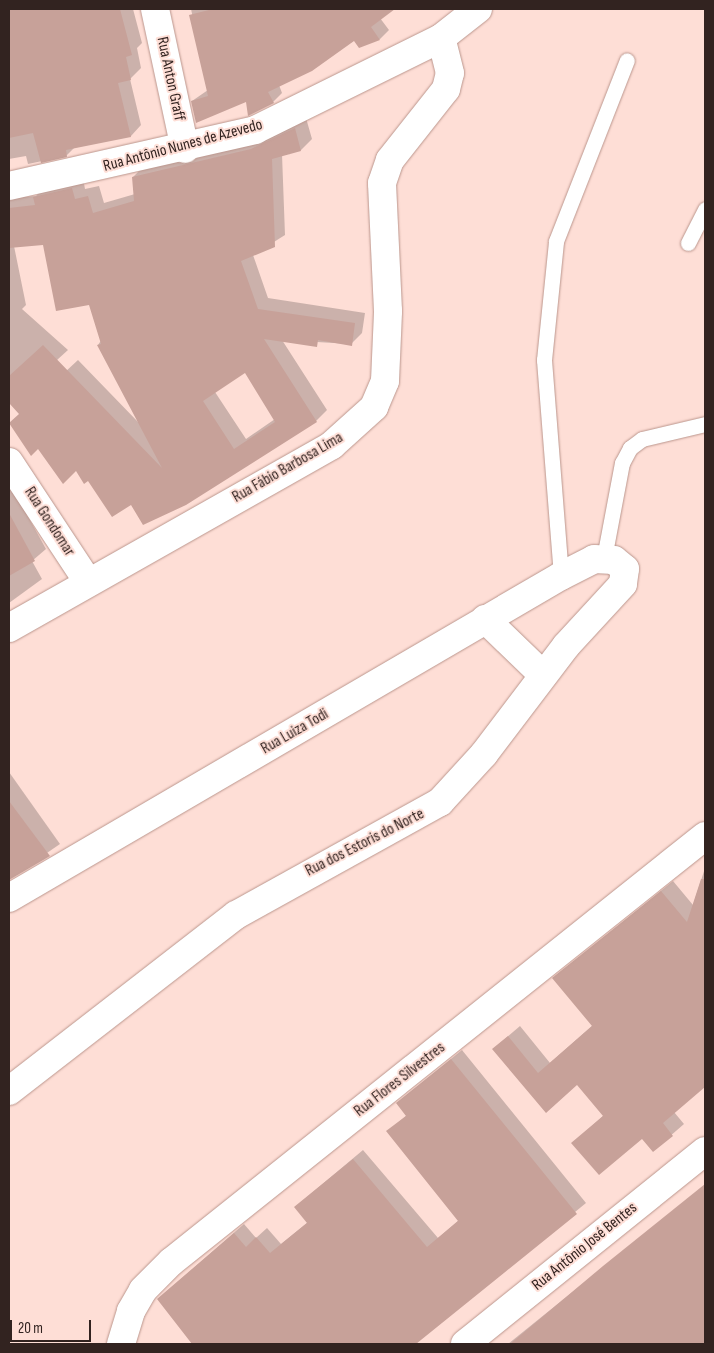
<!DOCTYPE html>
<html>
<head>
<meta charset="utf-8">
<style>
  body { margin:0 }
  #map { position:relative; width:714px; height:1353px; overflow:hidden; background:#feded6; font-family:"Sofia Sans Condensed",sans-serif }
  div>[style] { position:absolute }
  .shadow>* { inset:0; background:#0003 }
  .building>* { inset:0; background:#c7a199 }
  .roads { filter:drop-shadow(0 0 1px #bb968d) drop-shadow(0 0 1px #bb968d) }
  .service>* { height:15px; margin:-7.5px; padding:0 7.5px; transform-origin:7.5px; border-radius:7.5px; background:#fff }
  .minor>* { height:28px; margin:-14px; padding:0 14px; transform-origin:14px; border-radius:14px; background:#fff }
  .tertiary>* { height:28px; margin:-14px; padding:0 14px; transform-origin:14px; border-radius:14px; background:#fff }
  span { translate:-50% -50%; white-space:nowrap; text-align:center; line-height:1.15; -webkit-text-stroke:4px #feded6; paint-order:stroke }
  .street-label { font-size:16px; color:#322320 }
  .frame { position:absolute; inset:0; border:10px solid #322320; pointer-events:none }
  .scale { position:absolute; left:10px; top:1320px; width:81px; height:22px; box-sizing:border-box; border:2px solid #322320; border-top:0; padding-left:6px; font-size:15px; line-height:18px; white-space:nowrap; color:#322320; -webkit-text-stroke:4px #feded6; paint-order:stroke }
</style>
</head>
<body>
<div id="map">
  <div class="shadow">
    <i style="clip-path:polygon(9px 9px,133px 9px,142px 43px,137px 48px,141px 68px,130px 79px,141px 125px,131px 136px,75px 147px,66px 156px,28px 164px,26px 156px,9px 159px)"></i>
    <i style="clip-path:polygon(191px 9px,393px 9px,380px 18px,389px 30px,380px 39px,359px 46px,355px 40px,279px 85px,282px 93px,273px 102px,192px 101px,208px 90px)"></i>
    <i style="clip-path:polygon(evenodd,306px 118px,312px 139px,301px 150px,282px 154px,285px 235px,253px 255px,268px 298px,365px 313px,362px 333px,351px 344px,282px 340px,327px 410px,316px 421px,131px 503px,76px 469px,22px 412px,78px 360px,139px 423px,98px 345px,102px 339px,90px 304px,44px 244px,14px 246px,26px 305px,22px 309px,68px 350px,57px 360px,9px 383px,9px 198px,36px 196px,45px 186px,83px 178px,85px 189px,99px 186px,104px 203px,135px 194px,133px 177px,144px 166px,306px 118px,245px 371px,275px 419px,246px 439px,215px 392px,245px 371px)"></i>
    <i style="clip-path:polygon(9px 470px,20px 502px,46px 549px,32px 561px,42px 579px,9px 603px)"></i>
    <i style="clip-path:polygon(9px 772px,60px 844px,9px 879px)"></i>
    <i style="clip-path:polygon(705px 868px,705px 1086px,674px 1112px,684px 1124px,653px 1151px,642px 1137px,573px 1143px,604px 1115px,577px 1083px,546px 1112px,493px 1049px,520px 1026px,550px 1063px,593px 1025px,554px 978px,673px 881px,693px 905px)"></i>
    <i style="clip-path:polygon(462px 1050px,586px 1203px,414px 1344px,194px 1344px,158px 1299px,244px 1224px,256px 1238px,267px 1228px,281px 1244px,308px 1222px,295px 1207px,363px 1150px,438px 1238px,459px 1220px,388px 1131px,407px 1115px,397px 1103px)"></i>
    <i style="clip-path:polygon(705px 1185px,705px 1344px,508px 1344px)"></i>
  </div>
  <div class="building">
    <i style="clip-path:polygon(9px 9px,120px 9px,132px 55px,126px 57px,131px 80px,118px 83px,131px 137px,66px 150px,67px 157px,41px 163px,33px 133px,9px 138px)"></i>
    <i style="clip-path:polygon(213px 9px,395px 9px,371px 27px,380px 40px,359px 48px,354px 41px,312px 71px,268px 92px,274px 103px,248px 116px,246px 102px,196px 123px,191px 101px,208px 96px,189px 15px)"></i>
    <i style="clip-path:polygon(evenodd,295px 128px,301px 151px,272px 159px,275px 247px,241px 261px,258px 309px,355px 323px,352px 346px,318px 340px,317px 347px,264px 339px,317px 422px,186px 505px,143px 525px,131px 505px,112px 517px,88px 481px,84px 484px,76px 471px,63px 484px,38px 449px,31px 456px,9px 423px,19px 414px,9px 403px,9px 376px,43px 345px,162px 468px,97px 345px,101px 344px,89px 305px,56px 311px,43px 245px,9px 248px,9px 208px,35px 205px,33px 197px,72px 188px,75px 199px,88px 196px,93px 213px,134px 201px,132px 177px,251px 149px,295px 128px,245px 373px,275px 422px,234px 449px,203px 401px,245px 373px)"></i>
    <i style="clip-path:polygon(9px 513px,35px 561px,9px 576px)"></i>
    <i style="clip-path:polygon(9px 801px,50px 856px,9px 880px)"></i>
    <i style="clip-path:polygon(701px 879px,705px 879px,705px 1087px,663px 1123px,673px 1136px,653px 1152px,642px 1139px,599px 1175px,571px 1143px,603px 1116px,577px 1085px,546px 1113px,492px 1049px,508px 1036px,538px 1073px,592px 1026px,552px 978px,661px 891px,687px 922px)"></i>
    <i style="clip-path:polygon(451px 1059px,577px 1214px,416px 1344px,192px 1344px,157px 1299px,234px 1233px,246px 1247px,256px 1237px,270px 1253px,307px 1223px,294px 1207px,353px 1159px,427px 1247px,458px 1221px,386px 1131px,406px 1116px,396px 1103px)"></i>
    <i style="clip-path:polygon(705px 1184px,705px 1344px,510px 1344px,603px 1266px)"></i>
  </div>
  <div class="roads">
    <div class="service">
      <i style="left:688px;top:243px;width:38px;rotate:-63deg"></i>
      <i style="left:604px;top:558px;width:97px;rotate:-79.3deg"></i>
      <i style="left:622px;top:463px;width:17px;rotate:-62deg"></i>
      <i style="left:630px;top:448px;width:15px;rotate:-37deg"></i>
      <i style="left:642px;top:439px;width:65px;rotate:-13.4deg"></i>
      <i style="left:561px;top:576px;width:217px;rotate:-94.5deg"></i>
      <i style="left:544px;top:360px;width:120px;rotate:-84.2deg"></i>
      <i style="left:556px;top:241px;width:194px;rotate:-68.6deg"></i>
    </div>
    <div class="minor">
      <i style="left:155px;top:9px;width:143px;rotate:77.9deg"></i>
      <i style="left:9px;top:186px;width:252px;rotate:-12.8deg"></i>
      <i style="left:255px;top:130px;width:208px;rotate:-26.3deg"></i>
      <i style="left:441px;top:38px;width:47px;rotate:-38.1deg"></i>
      <i style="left:9px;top:462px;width:144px;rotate:56.6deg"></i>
      <i style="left:485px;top:619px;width:81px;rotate:44deg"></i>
      <i style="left:9px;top:628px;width:371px;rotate:-29.5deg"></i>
      <i style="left:332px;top:445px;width:57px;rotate:-42.1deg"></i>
      <i style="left:374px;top:407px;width:28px;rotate:-67deg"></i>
      <i style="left:385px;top:381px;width:70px;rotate:-87.5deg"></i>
      <i style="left:388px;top:311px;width:128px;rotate:-92.7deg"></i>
      <i style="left:382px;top:183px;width:24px;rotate:-71deg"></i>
      <i style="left:390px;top:160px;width:90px;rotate:-51.7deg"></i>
      <i style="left:446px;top:89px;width:16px;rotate:-76deg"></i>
      <i style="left:450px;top:73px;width:36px;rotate:-104deg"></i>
      <i style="left:9px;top:898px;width:639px;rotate:-30.26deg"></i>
      <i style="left:561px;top:576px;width:37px;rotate:-27deg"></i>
      <i style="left:594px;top:559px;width:20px;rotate:3deg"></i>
      <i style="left:614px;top:560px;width:14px;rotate:39deg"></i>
      <i style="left:625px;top:569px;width:15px;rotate:98deg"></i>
      <i style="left:623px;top:584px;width:84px;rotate:132.6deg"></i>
      <i style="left:566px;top:646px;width:136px;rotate:127.2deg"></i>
      <i style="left:484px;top:754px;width:65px;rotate:132.5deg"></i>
      <i style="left:440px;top:802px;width:233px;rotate:151deg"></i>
      <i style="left:236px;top:915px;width:287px;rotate:142.2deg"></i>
      <i style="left:121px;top:1344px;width:34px;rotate:-73deg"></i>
      <i style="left:131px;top:1311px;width:24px;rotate:-60deg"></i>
      <i style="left:143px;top:1290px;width:40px;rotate:-45deg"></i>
      <i style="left:171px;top:1262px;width:683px;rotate:-38.58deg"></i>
    </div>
    <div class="tertiary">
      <i style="left:465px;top:1344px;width:308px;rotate:-38.8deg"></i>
    </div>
  </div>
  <div class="street-label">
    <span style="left:170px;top:79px;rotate:78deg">Rua Anton Graff</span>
    <span style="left:183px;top:146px;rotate:-15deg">Rua Antônio Nunes de Azevedo</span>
    <span style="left:288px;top:468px;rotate:-30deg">Rua Fábio Barbosa Lima</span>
    <span style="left:49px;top:522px;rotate:57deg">Rua Gondomar</span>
    <span style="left:295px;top:732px;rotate:-30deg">Rua Luiza Todi</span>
    <span style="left:365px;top:843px;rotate:-27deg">Rua dos Estoris do Norte</span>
    <span style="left:400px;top:1080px;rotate:-38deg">Rua Flores Silvestres</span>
    <span style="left:585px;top:1247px;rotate:-39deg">Rua Antônio José Bentes</span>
  </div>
  <div class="frame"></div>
  <div class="scale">20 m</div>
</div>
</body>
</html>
